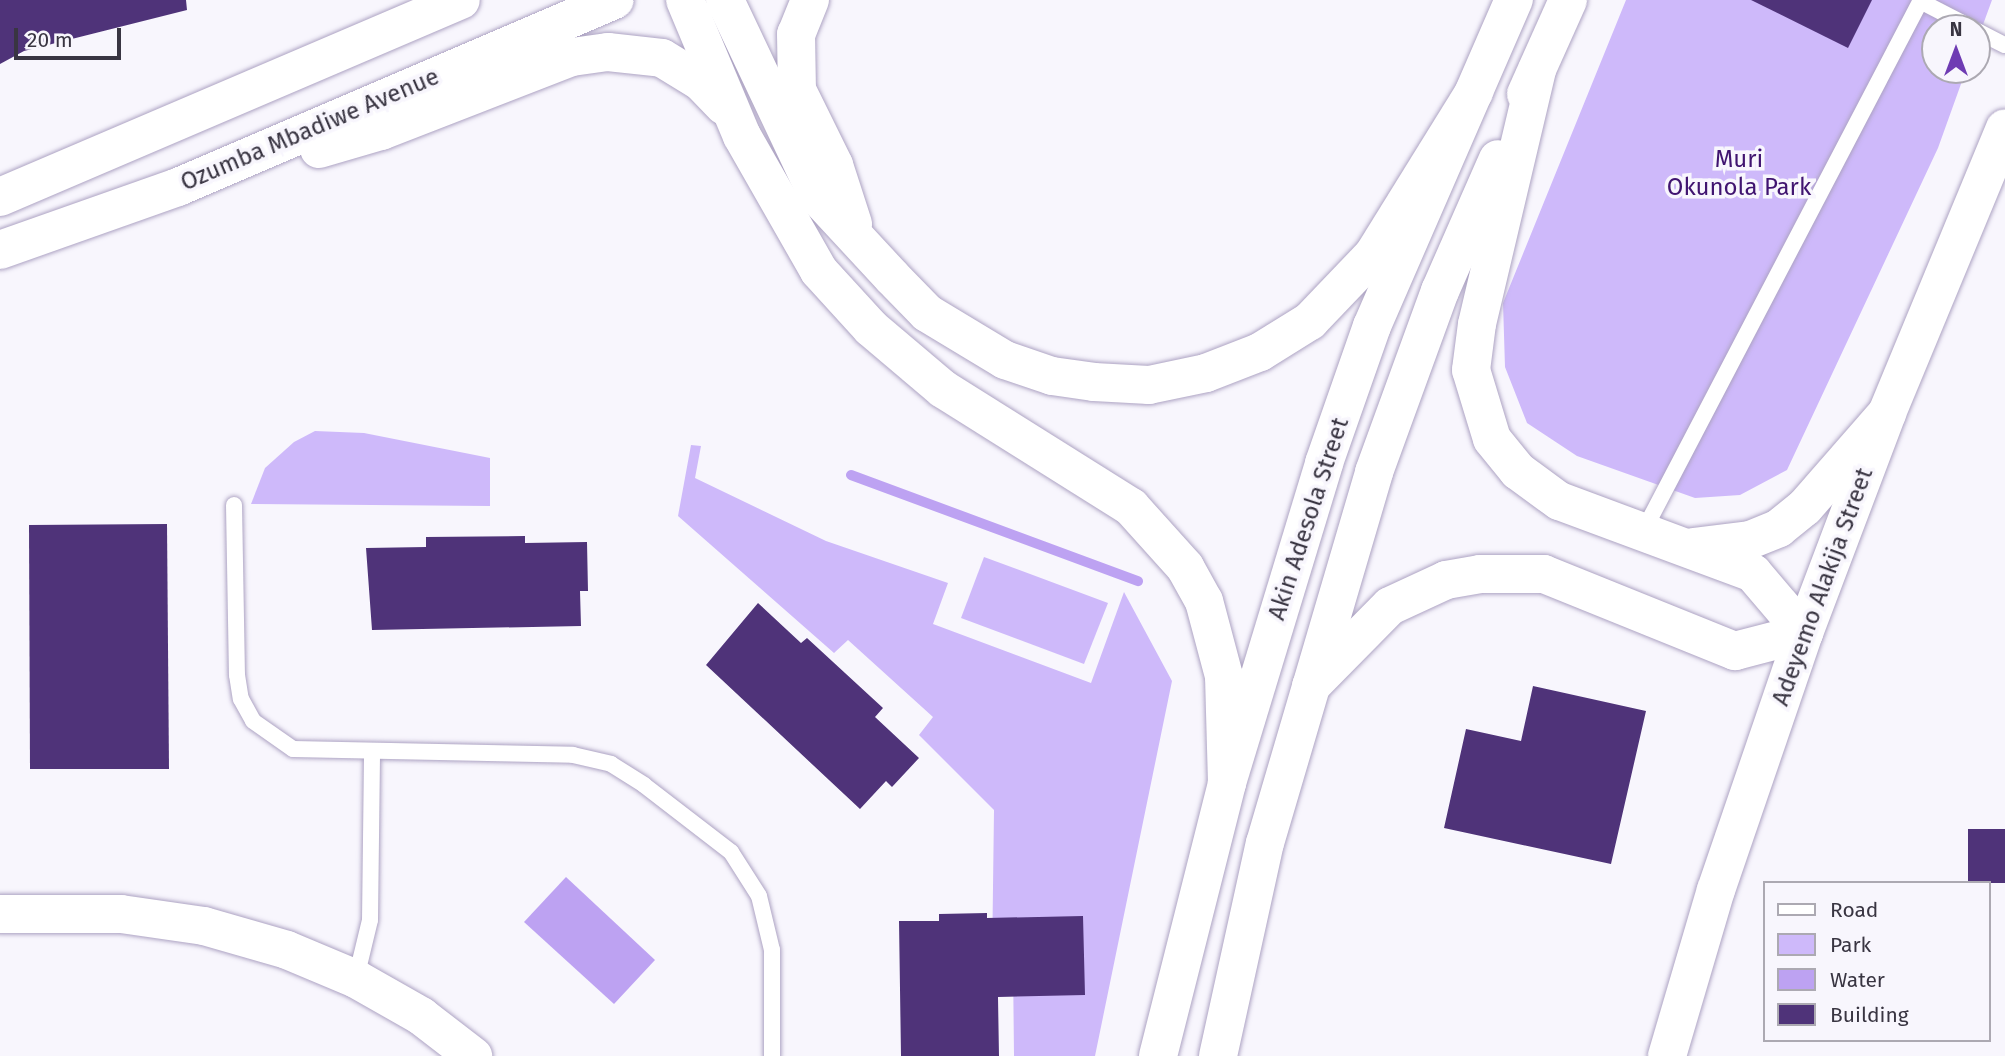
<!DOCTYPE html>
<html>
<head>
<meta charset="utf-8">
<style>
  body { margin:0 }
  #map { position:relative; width:2005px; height:1056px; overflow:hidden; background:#f8f6fd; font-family:"Fira Sans",sans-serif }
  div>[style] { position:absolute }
  .green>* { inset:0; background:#ceb9fa }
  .water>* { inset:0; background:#bda2f2 }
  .stream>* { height:10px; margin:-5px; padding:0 5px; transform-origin:5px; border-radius:5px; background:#bda2f2 }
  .building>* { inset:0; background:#4f3379 }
  .roads { filter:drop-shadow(0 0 2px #ada3c3) drop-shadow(0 0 2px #ada3c3) }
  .lane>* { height:16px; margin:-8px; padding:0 8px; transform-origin:8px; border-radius:8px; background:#fff }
  .secondary>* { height:38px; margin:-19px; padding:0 19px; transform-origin:19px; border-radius:19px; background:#fff }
  .primary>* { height:38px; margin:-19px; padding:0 19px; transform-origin:19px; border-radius:19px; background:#fff }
  .highway>* { height:38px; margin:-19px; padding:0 19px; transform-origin:19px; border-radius:19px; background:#fff }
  span { translate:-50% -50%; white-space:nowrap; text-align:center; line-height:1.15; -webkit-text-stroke:7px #f8f6fd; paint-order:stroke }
  .street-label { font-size:24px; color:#393542 }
  .park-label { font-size:24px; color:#401470 }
  .legend { position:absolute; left:1763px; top:881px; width:228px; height:161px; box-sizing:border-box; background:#f8f6fd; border:2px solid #aca9b2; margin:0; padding:9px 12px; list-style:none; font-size:21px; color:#393542 }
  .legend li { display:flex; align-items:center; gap:14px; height:35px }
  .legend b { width:35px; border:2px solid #aca9b2 }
  .north { position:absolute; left:1921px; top:14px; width:70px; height:70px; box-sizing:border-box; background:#f8f6fd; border:2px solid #aca9b2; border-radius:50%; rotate:0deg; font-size:19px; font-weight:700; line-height:28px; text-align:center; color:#393542 }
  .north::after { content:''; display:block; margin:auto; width:24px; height:32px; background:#6f3cb3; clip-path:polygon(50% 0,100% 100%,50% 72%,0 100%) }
  .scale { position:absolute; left:14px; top:28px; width:107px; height:32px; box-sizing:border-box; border:4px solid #393542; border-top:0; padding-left:9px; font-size:21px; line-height:24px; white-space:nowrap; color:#393542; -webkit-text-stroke:5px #f8f6fd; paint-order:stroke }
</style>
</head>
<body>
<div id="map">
  <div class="green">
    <i style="clip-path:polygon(1626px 0,1992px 0,1977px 41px,1977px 28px,1935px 28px,1935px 70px,1966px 70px,1938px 148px,1787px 470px,1740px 495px,1695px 498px,1577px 456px,1527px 423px,1505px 367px,1503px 303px)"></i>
    <i style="clip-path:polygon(315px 431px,364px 433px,490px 458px,490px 506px,251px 504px,265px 468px,294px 442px)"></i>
    <i style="clip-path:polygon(691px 445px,701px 446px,695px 478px,826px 541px,948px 583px,933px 624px,1091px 683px,1124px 592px,1172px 681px,1095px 1056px,1014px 1056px,1013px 964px,992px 963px,994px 810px,919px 735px,933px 717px,848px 640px,834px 653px,678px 516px)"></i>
    <i style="clip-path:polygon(984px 557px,1108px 603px,1084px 664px,961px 618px)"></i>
  </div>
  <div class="water">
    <i style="clip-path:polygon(566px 877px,655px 960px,614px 1004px,524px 922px)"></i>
  </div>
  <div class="stream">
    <i style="left:851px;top:475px;width:306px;rotate:20.3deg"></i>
  </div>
  <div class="building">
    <i style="clip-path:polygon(0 0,186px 0,187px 10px,24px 51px,0 64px)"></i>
    <i style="clip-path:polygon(1751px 0,1872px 0,1848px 48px)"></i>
    <i style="clip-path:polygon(167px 524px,169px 769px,30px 769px,29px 525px)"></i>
    <i style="clip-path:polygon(525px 536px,525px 543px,587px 542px,588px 591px,580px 591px,581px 626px,372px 630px,366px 548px,426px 547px,426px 537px)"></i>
    <i style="clip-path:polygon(758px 603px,801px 643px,807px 638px,883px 708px,875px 717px,919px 758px,892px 787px,886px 781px,860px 809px,706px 665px)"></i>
    <i style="clip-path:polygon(1533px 686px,1646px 711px,1611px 864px,1444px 828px,1466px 729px,1521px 741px)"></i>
    <i style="clip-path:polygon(1968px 829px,2005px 829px,2005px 883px,1968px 883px)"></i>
    <i style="clip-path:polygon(987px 913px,987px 918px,1083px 916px,1085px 995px,998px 997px,999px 1056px,901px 1056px,899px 921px,939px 921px,939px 914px)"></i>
  </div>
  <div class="roads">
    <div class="lane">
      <i style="left:1920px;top:1px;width:59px;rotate:27.4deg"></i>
      <i style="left:1977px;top:31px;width:31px;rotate:27deg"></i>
      <i style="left:234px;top:505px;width:170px;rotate:89deg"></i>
      <i style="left:237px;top:675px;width:24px;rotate:81deg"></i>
      <i style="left:241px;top:699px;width:25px;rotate:61deg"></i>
      <i style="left:253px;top:721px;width:49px;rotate:35deg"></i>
      <i style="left:293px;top:749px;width:280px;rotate:1.2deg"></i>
      <i style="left:573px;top:755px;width:39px;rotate:13deg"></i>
      <i style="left:611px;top:764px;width:39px;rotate:32deg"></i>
      <i style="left:644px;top:785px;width:110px;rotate:37.6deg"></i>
      <i style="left:731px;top:852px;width:52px;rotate:57.5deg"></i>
      <i style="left:759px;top:896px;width:56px;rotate:76.5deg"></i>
      <i style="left:772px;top:950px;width:106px;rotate:90deg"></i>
      <i style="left:1643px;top:532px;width:600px;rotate:-62.41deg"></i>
      <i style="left:356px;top:978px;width:60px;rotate:-76.4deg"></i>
      <i style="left:370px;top:920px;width:169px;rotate:-89.3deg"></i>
    </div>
    <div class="secondary">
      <i style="left:0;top:914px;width:121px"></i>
      <i style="left:121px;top:914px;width:84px;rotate:8.2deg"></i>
      <i style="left:204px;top:926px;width:86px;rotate:16.1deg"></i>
      <i style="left:287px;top:950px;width:75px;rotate:22.8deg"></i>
      <i style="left:356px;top:979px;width:75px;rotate:29.6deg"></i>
      <i style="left:421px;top:1016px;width:66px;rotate:37.6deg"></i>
      <i style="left:1667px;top:1056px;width:173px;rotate:-73.6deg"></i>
      <i style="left:1716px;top:890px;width:272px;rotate:-71.1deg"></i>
      <i style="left:1804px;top:633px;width:235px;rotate:-69.3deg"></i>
      <i style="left:1887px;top:413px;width:308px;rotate:-67.5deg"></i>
    </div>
    <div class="primary">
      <i style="left:1526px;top:94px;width:103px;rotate:-65.9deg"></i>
      <i style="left:1693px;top:547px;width:57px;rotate:-7deg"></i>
      <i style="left:1750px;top:540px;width:31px;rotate:-22deg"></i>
      <i style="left:1779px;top:528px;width:33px;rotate:-39deg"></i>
      <i style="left:1805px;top:507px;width:125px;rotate:-48.9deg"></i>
      <i style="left:1311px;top:686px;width:112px;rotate:-45.4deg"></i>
      <i style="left:1390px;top:606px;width:62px;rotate:-24.9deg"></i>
      <i style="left:1446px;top:580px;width:35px;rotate:-10deg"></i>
      <i style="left:1480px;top:574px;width:64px"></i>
      <i style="left:1544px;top:574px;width:206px;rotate:22deg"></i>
      <i style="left:1735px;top:651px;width:71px;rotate:-14.6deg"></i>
      <i style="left:1804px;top:633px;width:79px;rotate:-130.4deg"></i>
      <i style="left:1753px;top:573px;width:207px;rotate:-159.6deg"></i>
      <i style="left:1559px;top:501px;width:51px;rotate:-143.8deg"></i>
      <i style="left:1518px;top:471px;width:41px;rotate:-129.1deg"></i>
      <i style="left:1492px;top:439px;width:72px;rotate:-106.9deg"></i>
      <i style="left:1471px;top:370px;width:46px;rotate:-82.6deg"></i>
      <i style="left:1477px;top:324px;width:261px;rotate:-76.7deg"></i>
      <i style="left:1158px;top:1056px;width:282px;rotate:-75.8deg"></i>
      <i style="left:1227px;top:783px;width:334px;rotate:-73.1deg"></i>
      <i style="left:1324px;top:463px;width:145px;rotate:-70.7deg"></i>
      <i style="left:1372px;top:326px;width:356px;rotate:-66.5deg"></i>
      <i style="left:1218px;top:1056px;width:218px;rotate:-77.6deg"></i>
      <i style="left:1265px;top:843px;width:387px;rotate:-73.6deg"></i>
      <i style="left:1374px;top:472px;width:193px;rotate:-70deg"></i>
      <i style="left:1440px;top:291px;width:144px;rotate:-66.3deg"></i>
    </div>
    <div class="highway">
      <i style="left:685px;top:0;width:147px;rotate:67.3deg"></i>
      <i style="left:742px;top:136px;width:155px;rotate:60.3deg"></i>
      <i style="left:819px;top:271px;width:77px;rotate:47.6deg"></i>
      <i style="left:871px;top:328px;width:94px;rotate:40.3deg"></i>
      <i style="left:943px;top:389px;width:222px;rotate:32.1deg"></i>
      <i style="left:1131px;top:507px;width:81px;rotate:48deg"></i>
      <i style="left:1185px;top:567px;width:39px;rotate:61deg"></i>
      <i style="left:1204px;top:601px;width:78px;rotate:75.1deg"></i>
      <i style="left:1224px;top:676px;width:107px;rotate:88.4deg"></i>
      <i style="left:725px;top:0;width:218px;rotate:64.7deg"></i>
      <i style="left:818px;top:197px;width:109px;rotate:47.2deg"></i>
      <i style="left:892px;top:277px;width:50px;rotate:45.8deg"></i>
      <i style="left:927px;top:313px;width:91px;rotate:31.1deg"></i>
      <i style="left:1005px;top:360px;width:50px;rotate:18.8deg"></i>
      <i style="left:1052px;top:376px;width:42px;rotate:8.1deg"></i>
      <i style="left:1094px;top:382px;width:55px;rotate:3.1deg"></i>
      <i style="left:1149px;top:385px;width:58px;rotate:-11.9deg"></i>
      <i style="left:1206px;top:373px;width:58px;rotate:-21.3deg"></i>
      <i style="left:1260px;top:352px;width:59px;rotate:-31.8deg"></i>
      <i style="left:1310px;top:321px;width:91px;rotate:-46.3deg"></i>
      <i style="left:1373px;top:255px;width:192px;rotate:-58.2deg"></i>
      <i style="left:810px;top:0;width:37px;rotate:112deg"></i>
      <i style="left:796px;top:34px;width:56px;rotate:89deg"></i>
      <i style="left:797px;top:90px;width:84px;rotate:63.7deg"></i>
      <i style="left:834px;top:165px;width:62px;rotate:72.1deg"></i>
      <i style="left:319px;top:149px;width:65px;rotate:-16.2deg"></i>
      <i style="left:381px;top:131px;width:205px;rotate:-21.2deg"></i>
      <i style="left:572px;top:57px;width:36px;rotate:-8deg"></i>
      <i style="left:608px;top:52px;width:54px;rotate:6.3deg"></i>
      <i style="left:662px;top:58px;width:46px;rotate:31.6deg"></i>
      <i style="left:701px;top:82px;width:33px;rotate:46deg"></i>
      <i style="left:0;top:197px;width:501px;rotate:-23.14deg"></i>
      <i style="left:0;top:250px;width:189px;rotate:-19.5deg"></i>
      <i style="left:178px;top:187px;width:475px;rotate:-23.2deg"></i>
    </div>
  </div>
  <div class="street-label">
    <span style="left:310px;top:130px;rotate:-23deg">Ozumba Mbadiwe Avenue</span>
    <span style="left:1309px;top:519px;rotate:-72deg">Akin Adesola Street</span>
    <span style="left:1823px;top:587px;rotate:-70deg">Adeyemo Alakija Street</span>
  </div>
  <div class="park-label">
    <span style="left:1739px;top:174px">Muri<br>Okunola Park</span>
  </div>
  <ul class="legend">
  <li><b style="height:9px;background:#fff"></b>Road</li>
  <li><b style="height:19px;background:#ceb9fa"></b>Park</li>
  <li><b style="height:19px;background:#bda2f2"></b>Water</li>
  <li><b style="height:19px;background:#4f3379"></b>Building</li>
  </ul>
  <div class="north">N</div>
  <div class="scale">20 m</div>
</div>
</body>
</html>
